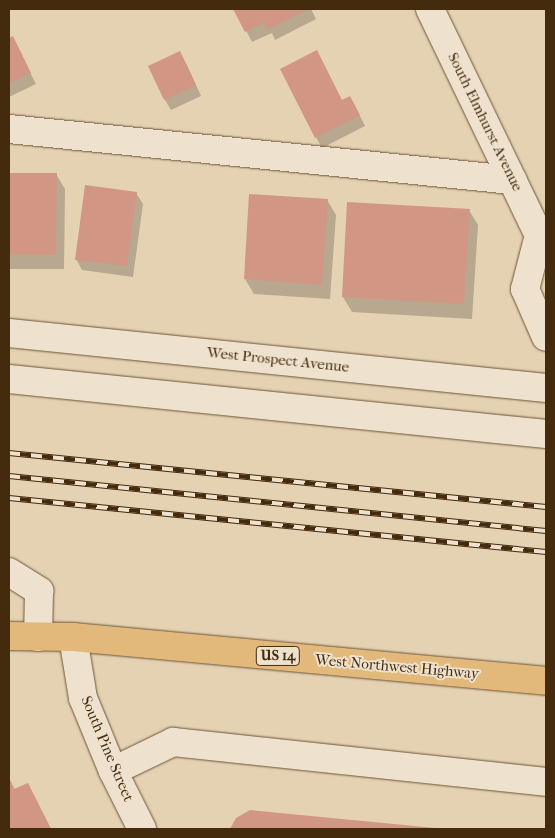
<!DOCTYPE html>
<html>
<head>
<meta charset="utf-8">
<style>
  body { margin:0 }
  #map { position:relative; width:555px; height:838px; overflow:hidden; background:#e5d2b3; font-family:"IM FELL French Canon",serif }
  div>[style] { position:absolute }
  .shadow>* { inset:0; background:#0003 }
  .building>* { inset:0; background:#d29684 }
  .roads { filter:drop-shadow(0 0 1px #6d5536) drop-shadow(0 0 1px #6d5536) }
  .minor>* { height:28px; margin:-14px; padding:0 14px; transform-origin:14px; border-radius:14px; background:#eee2ce }
  .major>* { height:28px; margin:-14px; padding:0 14px; transform-origin:14px; border-radius:14px; background:#e2b97a }
  .rail>* { height:5.5px; margin-top:-2.75px; transform-origin:0; background:repeating-linear-gradient(90deg,#eee2ce 0 11px,#452b0d 0 22px); box-sizing:border-box; border-block:1px solid #452b0d }
  span { translate:-50% -50%; white-space:nowrap; text-align:center; line-height:1.15; -webkit-text-stroke:4px #eee2ce; paint-order:stroke }
  .shield-label span { padding:1px 4px; background:#eee2ce; border:1px solid; border-radius:4px; -webkit-text-stroke-width:0 }
  .shield-label { font-size:14px; color:#452b0d; font-weight:700 }
  .street-label { font-size:15px; color:#452b0d }
  .frame { position:absolute; inset:0; border:10px solid #452b0d; pointer-events:none }
</style>
</head>
<body>
<div id="map">
  <div class="shadow">
    <i style="clip-path:polygon(235px 9px,311px 9px,316px 19px,275px 40px,272px 33px,252px 42px)"></i>
    <i style="clip-path:polygon(12px 37px,36px 84px,9px 97px,9px 39px)"></i>
    <i style="clip-path:polygon(186px 63px,201px 96px,171px 110px,165px 100px)"></i>
    <i style="clip-path:polygon(342px 101px,356px 108px,365px 126px,322px 148px,316px 137px)"></i>
    <i style="clip-path:polygon(9px 174px,56px 174px,65px 189px,64px 269px,9px 269px)"></i>
    <i style="clip-path:polygon(136px 193px,143px 204px,133px 277px,82px 270px,76px 259px)"></i>
    <i style="clip-path:polygon(250px 195px,327px 200px,336px 215px,330px 299px,254px 294px,245px 279px)"></i>
    <i style="clip-path:polygon(469px 210px,478px 225px,472px 319px,352px 312px,343px 297px)"></i>
    <i style="clip-path:polygon(9px 778px,15px 790px,28px 784px,51px 829px,9px 829px)"></i>
    <i style="clip-path:polygon(250px 811px,436px 829px,232px 829px)"></i>
  </div>
  <div class="building">
    <i style="clip-path:polygon(233px 9px,309px 9px,268px 29px,265px 22px,245px 32px)"></i>
    <i style="clip-path:polygon(13px 36px,31px 73px,9px 83px,9px 38px)"></i>
    <i style="clip-path:polygon(317px 50px,342px 100px,350px 96px,360px 115px,315px 138px,280px 69px)"></i>
    <i style="clip-path:polygon(180px 51px,196px 85px,164px 100px,148px 66px)"></i>
    <i style="clip-path:polygon(9px 173px,57px 173px,56px 255px,9px 254px)"></i>
    <i style="clip-path:polygon(85px 185px,137px 192px,127px 266px,75px 260px)"></i>
    <i style="clip-path:polygon(249px 194px,328px 199px,322px 285px,244px 279px)"></i>
    <i style="clip-path:polygon(347px 202px,470px 209px,464px 304px,342px 297px)"></i>
    <i style="clip-path:polygon(9px 778px,14px 789px,28px 783px,51px 829px,9px 829px)"></i>
    <i style="clip-path:polygon(250px 810px,435px 828px,435px 829px,230px 829px,236px 818px)"></i>
  </div>
  <div class="roads">
    <div class="minor">
      <i style="left:430px;top:9px;width:251px;rotate:64.3deg"></i>
      <i style="left:539px;top:235px;width:10px;rotate:45deg"></i>
      <i style="left:9px;top:129px;width:506px;rotate:5.79deg"></i>
      <i style="left:539px;top:235px;width:56px;rotate:104.5deg"></i>
      <i style="left:525px;top:289px;width:52px;rotate:66.4deg"></i>
      <i style="left:9px;top:333px;width:540px;rotate:5.85deg"></i>
      <i style="left:9px;top:379px;width:540px;rotate:5.85deg"></i>
      <i style="left:9px;top:572px;width:36px;rotate:32deg"></i>
      <i style="left:39px;top:591px;width:46px;rotate:91.2deg"></i>
      <i style="left:73px;top:637px;width:62px;rotate:80.7deg"></i>
      <i style="left:83px;top:698px;width:79px;rotate:67.7deg"></i>
      <i style="left:113px;top:771px;width:65px;rotate:63.4deg"></i>
      <i style="left:113px;top:771px;width:67px;rotate:-25.8deg"></i>
      <i style="left:173px;top:742px;width:375px;rotate:6.1deg"></i>
    </div>
    <div class="major">
      <i style="left:9px;top:636px;width:64px;rotate:0.9deg"></i>
      <i style="left:73px;top:637px;width:475px;rotate:5.3deg"></i>
    </div>
  </div>
  <div class="rail">
    <i style="left:9px;top:453px;width:540px;rotate:5.74deg"></i>
    <i style="left:9px;top:476px;width:540px;rotate:5.85deg"></i>
    <i style="left:9px;top:498px;width:540px;rotate:5.74deg"></i>
  </div>
  <div class="shield-label">
    <span style="left:278px;top:656px">US 14</span>
  </div>
  <div class="street-label">
    <span style="left:485px;top:122px;rotate:64deg">South Elmhurst Avenue</span>
    <span style="left:278px;top:360px;rotate:6deg">West Prospect Avenue</span>
    <span style="left:397px;top:667px;rotate:5deg">West Northwest Highway</span>
    <span style="left:107px;top:749px;rotate:67deg">South Pine Street</span>
  </div>
  <div class="frame"></div>
</div>
</body>
</html>
